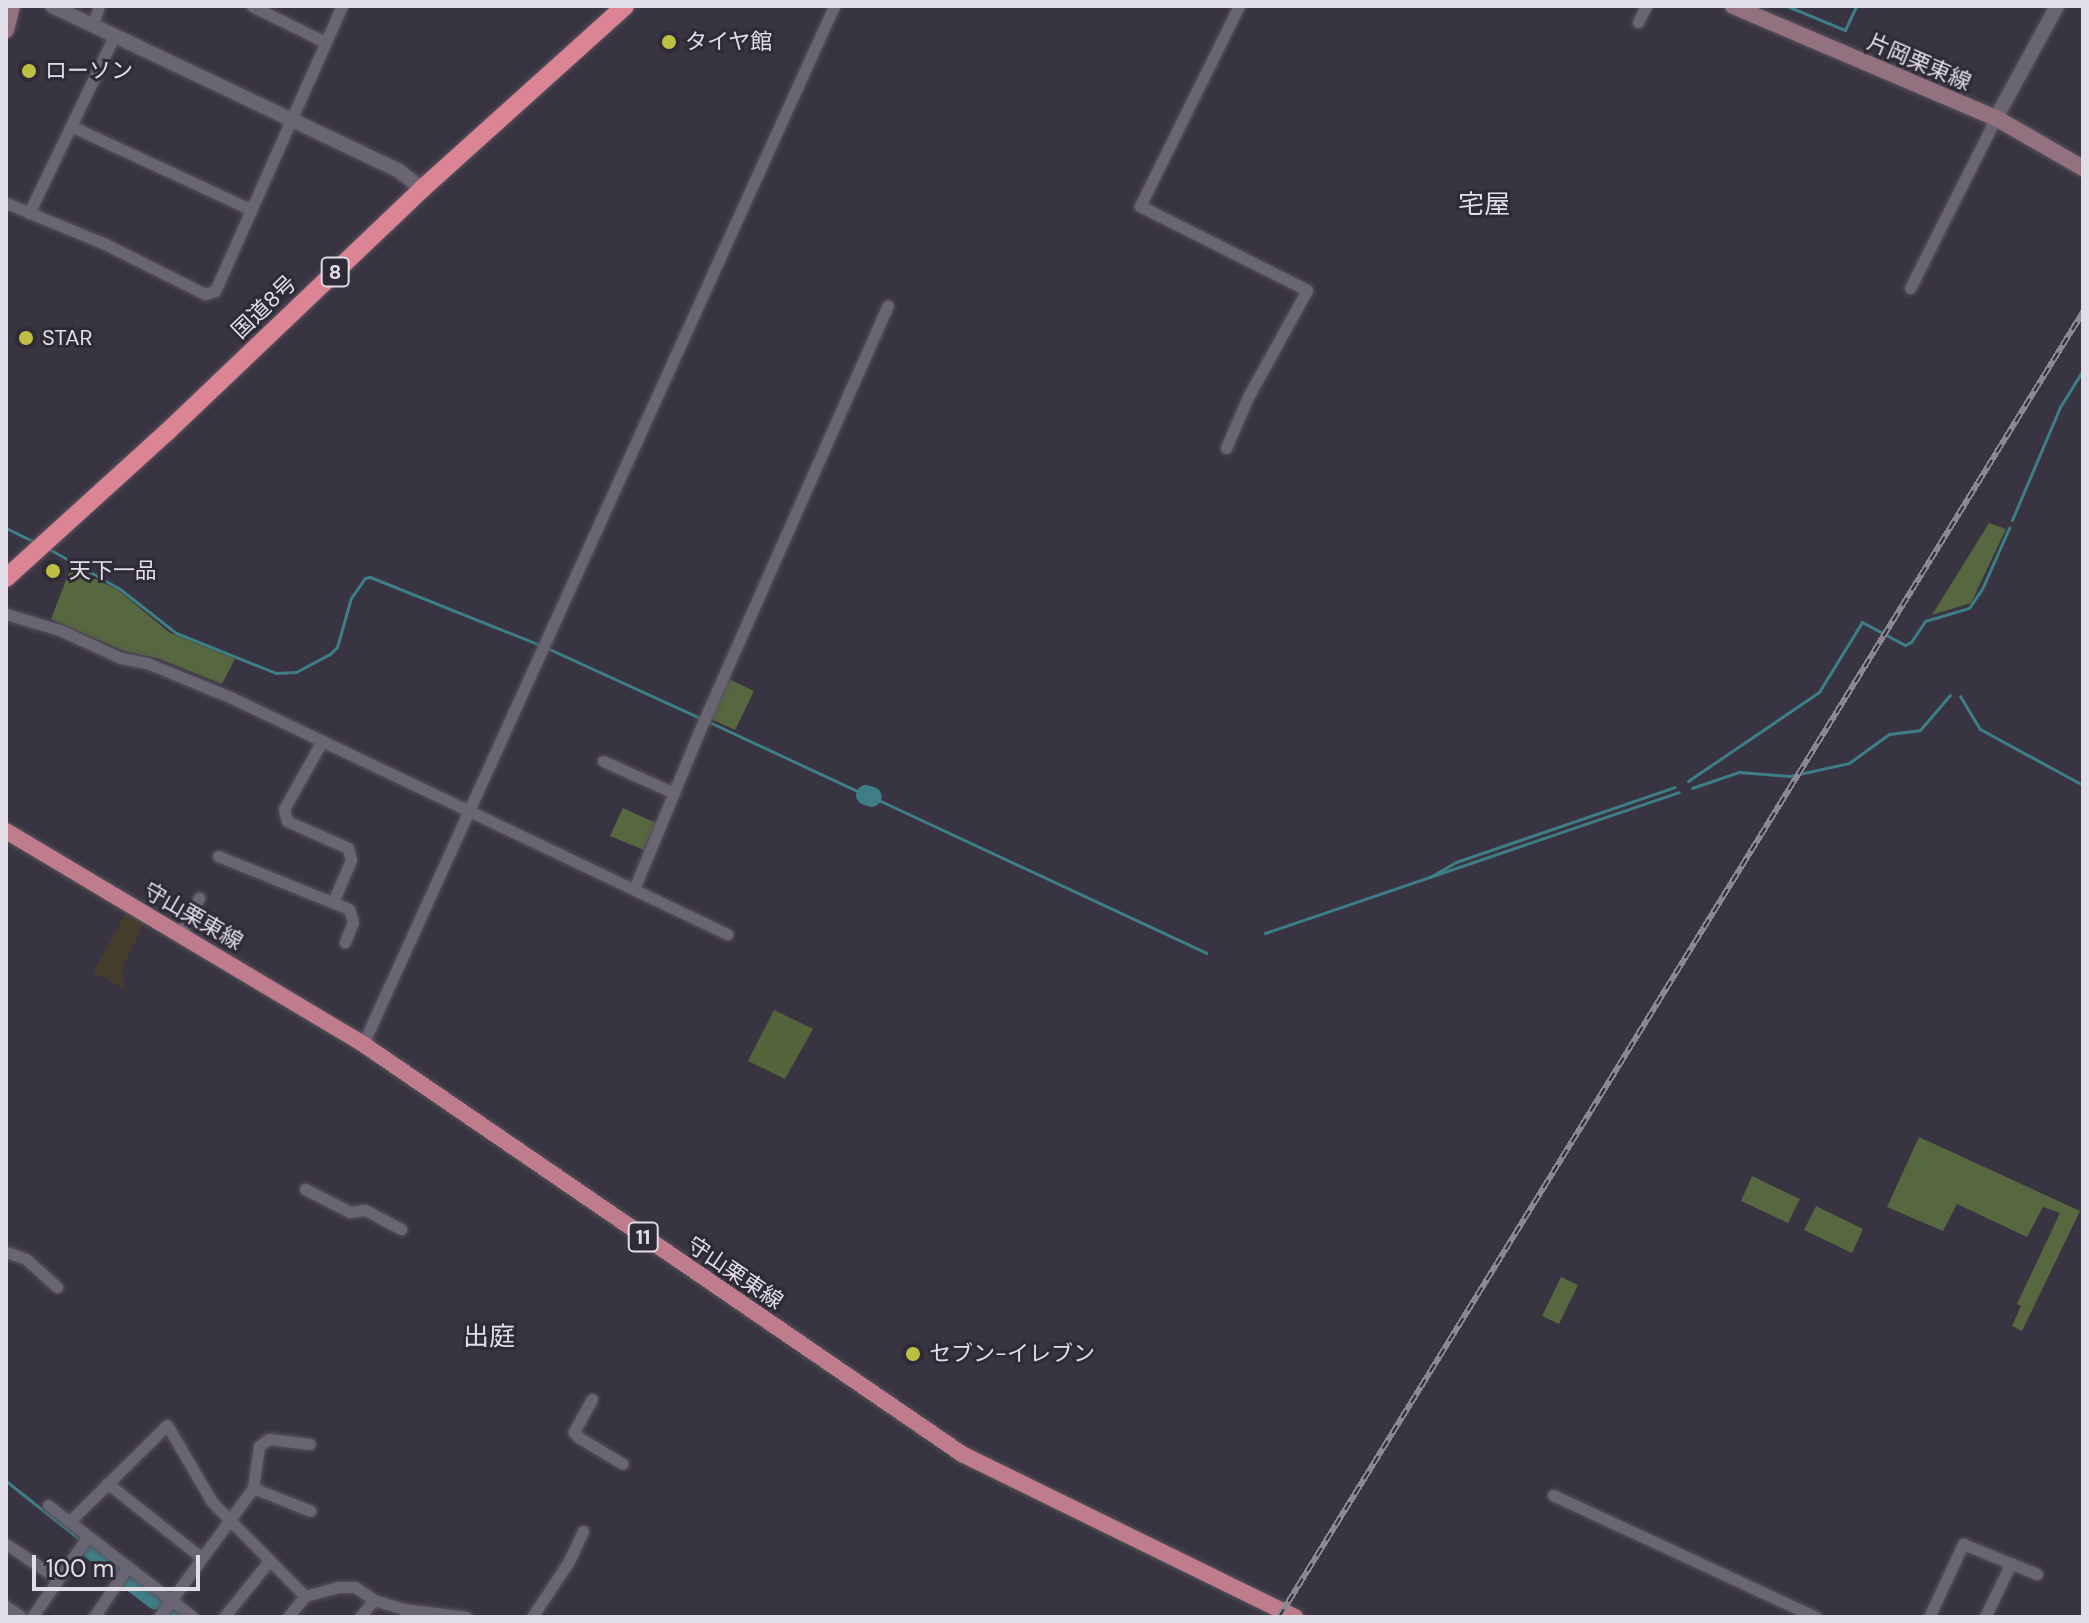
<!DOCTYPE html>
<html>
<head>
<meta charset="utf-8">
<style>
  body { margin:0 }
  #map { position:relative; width:2089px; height:1623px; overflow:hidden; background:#393441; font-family:"DM Sans","Noto Sans JP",sans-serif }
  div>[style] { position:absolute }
  .education>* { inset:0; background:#453d2c }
  .green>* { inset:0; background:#57673f }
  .forest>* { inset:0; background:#55653b }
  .stream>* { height:3px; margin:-1.5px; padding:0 1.5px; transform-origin:1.5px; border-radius:1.5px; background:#3e7e87 }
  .river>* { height:20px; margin:-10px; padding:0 10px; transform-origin:10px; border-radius:10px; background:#3e7e87 }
  .roads { filter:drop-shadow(0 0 2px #56525d) drop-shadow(0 0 2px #56525d) }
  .minor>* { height:11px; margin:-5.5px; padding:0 5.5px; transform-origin:5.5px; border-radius:5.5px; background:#6a6573 }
  .tertiary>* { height:14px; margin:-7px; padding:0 7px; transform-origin:7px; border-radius:7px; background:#6a6573 }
  .secondary>* { height:16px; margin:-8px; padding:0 8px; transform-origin:8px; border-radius:8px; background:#94717f }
  .primary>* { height:16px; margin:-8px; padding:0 8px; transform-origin:8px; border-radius:8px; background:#bf7c8c }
  .trunk>* { height:18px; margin:-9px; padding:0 9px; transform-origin:9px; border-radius:9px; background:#db8494 }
  .rail>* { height:6px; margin-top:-3px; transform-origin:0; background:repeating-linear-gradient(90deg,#2e2a36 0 9px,#8c8893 0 18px); box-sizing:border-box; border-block:2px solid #8c8893 }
  .dots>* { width:22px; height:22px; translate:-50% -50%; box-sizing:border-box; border:4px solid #2e2a36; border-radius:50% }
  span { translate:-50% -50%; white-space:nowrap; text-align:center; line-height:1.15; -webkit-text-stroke:6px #2e2a36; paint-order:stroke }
  .shield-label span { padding:2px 6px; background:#2e2a36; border:2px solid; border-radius:6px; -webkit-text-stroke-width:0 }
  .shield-label { font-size:20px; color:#e2dee7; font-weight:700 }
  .poi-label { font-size:22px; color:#e2dee7 }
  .left { translate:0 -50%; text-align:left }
  .street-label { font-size:22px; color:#e2dee7 }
  .quarter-label { font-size:26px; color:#e2dee7 }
  .frame { position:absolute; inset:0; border:8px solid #e2dee7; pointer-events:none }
  .scale { position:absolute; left:32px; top:1555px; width:168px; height:36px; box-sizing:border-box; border:4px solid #e2dee7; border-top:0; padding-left:10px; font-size:24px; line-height:28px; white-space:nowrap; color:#e2dee7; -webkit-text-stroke:6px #2e2a36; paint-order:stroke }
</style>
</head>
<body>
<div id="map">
  <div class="education">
    <i style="clip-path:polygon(126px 913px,144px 923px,122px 968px,125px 989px,93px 972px)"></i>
  </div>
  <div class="green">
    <i style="clip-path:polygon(1989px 523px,2006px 529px,1971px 603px,1932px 615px)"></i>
    <i style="clip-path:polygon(71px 567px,118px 590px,170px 633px,235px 659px,222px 684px,157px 658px,124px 651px,51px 619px)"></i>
    <i style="clip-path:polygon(729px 679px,754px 691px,735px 730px,711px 719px)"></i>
    <i style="clip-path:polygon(623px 808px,656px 823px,644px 850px,610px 836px)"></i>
    <i style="clip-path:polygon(1919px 1137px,2080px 1211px,2022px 1331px,2012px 1326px,2021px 1306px,2017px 1304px,2060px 1213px,2043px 1207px,2027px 1237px,1957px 1204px,1943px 1231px,1887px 1207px)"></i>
    <i style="clip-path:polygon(1752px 1176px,1800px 1199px,1788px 1223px,1741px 1201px)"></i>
    <i style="clip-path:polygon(1816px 1206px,1863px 1229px,1852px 1253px,1804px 1230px)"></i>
    <i style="clip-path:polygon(1561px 1277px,1578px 1285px,1559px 1324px,1542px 1316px)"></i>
  </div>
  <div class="forest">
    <i style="clip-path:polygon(774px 1010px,813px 1029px,785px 1079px,748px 1061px)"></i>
  </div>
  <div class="stream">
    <i style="left:1787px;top:6px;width:63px;rotate:22.5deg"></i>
    <i style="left:1845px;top:30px;width:26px;rotate:-65deg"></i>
    <i style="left:2012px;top:520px;width:123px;rotate:-67deg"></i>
    <i style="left:2060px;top:407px;width:44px;rotate:-58.1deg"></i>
    <i style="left:6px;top:528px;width:32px;rotate:26deg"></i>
    <i style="left:49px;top:549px;width:81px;rotate:29.4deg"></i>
    <i style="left:120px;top:589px;width:71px;rotate:38.2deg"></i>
    <i style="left:176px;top:633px;width:108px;rotate:21.8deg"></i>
    <i style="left:276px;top:673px;width:20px;rotate:-3deg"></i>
    <i style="left:296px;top:672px;width:38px;rotate:-28deg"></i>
    <i style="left:330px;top:654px;width:10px;rotate:-45deg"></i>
    <i style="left:337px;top:647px;width:51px;rotate:-74.1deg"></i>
    <i style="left:351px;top:598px;width:24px;rotate:-55deg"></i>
    <i style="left:365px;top:578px;width:5px;rotate:-11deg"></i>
    <i style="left:370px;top:577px;width:183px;rotate:21.8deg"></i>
    <i style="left:547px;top:648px;width:168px;rotate:24.6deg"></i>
    <i style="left:1960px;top:696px;width:39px;rotate:59deg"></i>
    <i style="left:1980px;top:729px;width:115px;rotate:28.6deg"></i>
    <i style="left:707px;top:721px;width:175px;rotate:25deg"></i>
    <i style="left:1688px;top:781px;width:158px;rotate:-34.2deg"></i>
    <i style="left:1819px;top:692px;width:82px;rotate:-58.4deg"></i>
    <i style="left:1862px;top:622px;width:49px;rotate:28.1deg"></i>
    <i style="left:1905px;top:645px;width:7px;rotate:-27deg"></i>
    <i style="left:1911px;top:642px;width:25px;rotate:-56deg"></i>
    <i style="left:1925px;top:621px;width:46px;rotate:-16.5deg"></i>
    <i style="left:1969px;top:608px;width:23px;rotate:-56deg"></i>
    <i style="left:1982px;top:589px;width:67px;rotate:-66.1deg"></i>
    <i style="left:1692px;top:788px;width:50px;rotate:-18.8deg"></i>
    <i style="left:1739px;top:772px;width:51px;rotate:4.5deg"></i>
    <i style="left:1790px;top:776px;width:60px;rotate:-12.4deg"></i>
    <i style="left:1849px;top:763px;width:49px;rotate:-35.9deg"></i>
    <i style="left:1889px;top:734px;width:31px;rotate:-7deg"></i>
    <i style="left:1920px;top:730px;width:46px;rotate:-49.4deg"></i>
    <i style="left:872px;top:797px;width:369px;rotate:25deg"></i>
    <i style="left:1430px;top:877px;width:30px;rotate:-30deg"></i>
    <i style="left:1456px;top:862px;width:231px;rotate:-18.9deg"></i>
    <i style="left:1265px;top:933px;width:437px;rotate:-18.8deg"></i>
    <i style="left:6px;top:1481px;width:92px;rotate:38.4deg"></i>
  </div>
  <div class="river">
    <i style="left:866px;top:795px;width:6px;rotate:18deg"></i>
    <i style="left:89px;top:1547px;width:37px;rotate:38deg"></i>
    <i style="left:127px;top:1578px;width:36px;rotate:37deg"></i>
    <i style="left:173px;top:1614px;width:5px;rotate:37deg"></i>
  </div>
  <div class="roads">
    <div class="minor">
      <i style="left:252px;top:6px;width:81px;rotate:26.3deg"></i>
      <i style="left:1638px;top:22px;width:18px;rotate:-63deg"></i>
      <i style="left:93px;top:24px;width:19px;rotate:-72deg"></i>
      <i style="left:73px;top:127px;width:195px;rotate:24.9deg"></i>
      <i style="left:6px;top:203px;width:107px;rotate:22.5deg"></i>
      <i style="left:105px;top:244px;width:112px;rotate:26.6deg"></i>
      <i style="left:205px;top:294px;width:10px;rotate:-17deg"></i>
      <i style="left:215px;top:291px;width:312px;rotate:-66deg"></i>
      <i style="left:29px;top:213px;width:196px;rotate:-64.3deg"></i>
      <i style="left:1910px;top:288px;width:191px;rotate:-63.2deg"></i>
      <i style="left:1226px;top:448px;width:56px;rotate:-66.7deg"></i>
      <i style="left:1248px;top:397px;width:122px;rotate:-61.1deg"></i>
      <i style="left:1307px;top:290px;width:187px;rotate:-153.3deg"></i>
      <i style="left:1140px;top:206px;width:223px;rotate:-63.7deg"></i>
      <i style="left:6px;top:614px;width:56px;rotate:16.5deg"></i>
      <i style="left:60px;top:630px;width:67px;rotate:24.7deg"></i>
      <i style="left:121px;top:658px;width:26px;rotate:11deg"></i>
      <i style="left:147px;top:663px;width:90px;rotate:22.3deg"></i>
      <i style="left:230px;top:697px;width:551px;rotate:25.49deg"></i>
      <i style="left:321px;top:743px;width:76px;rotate:119.3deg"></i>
      <i style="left:284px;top:809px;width:12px;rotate:76deg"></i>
      <i style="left:287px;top:821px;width:67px;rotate:23.9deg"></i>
      <i style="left:348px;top:848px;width:12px;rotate:76deg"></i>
      <i style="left:351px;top:860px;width:46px;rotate:113.2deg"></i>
      <i style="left:603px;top:761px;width:78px;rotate:24.3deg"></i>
      <i style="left:218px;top:856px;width:141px;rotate:22deg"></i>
      <i style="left:349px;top:909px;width:14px;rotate:73deg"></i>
      <i style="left:353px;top:922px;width:22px;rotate:112deg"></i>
      <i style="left:634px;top:889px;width:175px;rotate:-67.5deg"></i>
      <i style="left:701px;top:727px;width:461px;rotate:-66.1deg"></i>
      <i style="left:180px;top:934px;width:41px;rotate:-62.2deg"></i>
      <i style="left:363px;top:1044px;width:1140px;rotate:-65.59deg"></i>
      <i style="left:305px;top:1189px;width:51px;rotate:27.1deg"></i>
      <i style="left:350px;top:1212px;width:15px;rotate:-8deg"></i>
      <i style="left:365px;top:1210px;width:41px;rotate:27.8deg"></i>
      <i style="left:6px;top:1252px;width:21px;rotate:19deg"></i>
      <i style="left:26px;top:1259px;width:42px;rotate:42.1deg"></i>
      <i style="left:592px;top:1399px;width:38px;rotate:119deg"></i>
      <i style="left:574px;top:1432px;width:6px;rotate:51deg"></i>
      <i style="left:578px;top:1437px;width:52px;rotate:31deg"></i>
      <i style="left:107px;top:1483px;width:121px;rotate:38.3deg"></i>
      <i style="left:253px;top:1488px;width:62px;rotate:21.6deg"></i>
      <i style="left:1553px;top:1495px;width:290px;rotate:24.9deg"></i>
      <i style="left:48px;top:1505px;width:183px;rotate:37.7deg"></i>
      <i style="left:70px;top:1521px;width:136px;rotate:-44.7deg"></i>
      <i style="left:167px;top:1425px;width:89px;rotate:59.7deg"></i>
      <i style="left:212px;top:1502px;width:132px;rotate:45.3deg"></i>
      <i style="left:6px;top:1544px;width:63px;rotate:33.9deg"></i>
      <i style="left:6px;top:1606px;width:19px;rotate:35deg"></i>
      <i style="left:32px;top:1617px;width:98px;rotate:-55.3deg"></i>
      <i style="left:94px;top:1617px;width:61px;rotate:-56.3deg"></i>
      <i style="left:159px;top:1617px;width:160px;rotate:-53.9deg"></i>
      <i style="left:253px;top:1488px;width:42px;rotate:-81.9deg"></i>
      <i style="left:259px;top:1446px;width:12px;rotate:-35deg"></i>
      <i style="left:269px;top:1439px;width:41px;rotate:7deg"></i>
      <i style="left:224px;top:1617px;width:72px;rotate:-51.2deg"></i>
      <i style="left:288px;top:1617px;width:27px;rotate:-51deg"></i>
      <i style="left:305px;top:1596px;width:34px;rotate:-15deg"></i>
      <i style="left:338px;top:1587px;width:17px"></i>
      <i style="left:355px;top:1587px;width:23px;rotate:34deg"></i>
      <i style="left:374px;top:1600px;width:30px;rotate:17deg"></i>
      <i style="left:403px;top:1609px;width:64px;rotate:7.2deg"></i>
      <i style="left:360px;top:1617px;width:22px;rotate:-51deg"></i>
      <i style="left:532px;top:1617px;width:67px;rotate:-56.5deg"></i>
      <i style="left:569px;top:1561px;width:33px;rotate:-65deg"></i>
      <i style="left:1929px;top:1617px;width:81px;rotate:-65deg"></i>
      <i style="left:1963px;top:1544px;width:80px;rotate:22.1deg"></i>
      <i style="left:1985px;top:1617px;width:60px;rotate:-64.3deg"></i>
    </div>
    <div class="tertiary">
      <i style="left:52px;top:6px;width:383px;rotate:25.4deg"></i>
      <i style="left:398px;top:170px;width:31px;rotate:38deg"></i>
      <i style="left:1996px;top:118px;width:128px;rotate:-61.4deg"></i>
    </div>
    <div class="secondary">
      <i style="left:1733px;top:6px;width:286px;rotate:23.1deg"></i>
      <i style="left:1996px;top:118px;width:100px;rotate:29.9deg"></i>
      <i style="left:6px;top:30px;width:25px;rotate:-76deg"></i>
    </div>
    <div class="primary">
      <i style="left:6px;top:831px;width:416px;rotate:30.8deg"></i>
      <i style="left:363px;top:1044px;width:726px;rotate:34.39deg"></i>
      <i style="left:962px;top:1454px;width:371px;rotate:26.1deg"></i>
    </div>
    <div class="trunk">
      <i style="left:6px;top:578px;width:217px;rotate:-42.2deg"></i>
      <i style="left:167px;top:432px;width:352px;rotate:-43.6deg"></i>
      <i style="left:422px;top:189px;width:273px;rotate:-42deg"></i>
    </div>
  </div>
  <div class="rail">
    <i style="left:1279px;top:1617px;width:1533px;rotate:-58.36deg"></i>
  </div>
  <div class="dots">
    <i style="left:669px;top:42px;background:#bdbf43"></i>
    <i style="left:29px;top:71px;background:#bdbf43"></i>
    <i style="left:26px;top:338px;background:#bdbf43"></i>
    <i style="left:53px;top:571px;background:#bdbf43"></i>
    <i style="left:913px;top:1354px;background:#bdbf43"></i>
  </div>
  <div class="shield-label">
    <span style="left:335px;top:272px">8</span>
    <span style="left:643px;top:1237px">11</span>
  </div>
  <div class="poi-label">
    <span class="left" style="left:685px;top:42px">タイヤ館</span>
    <span class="left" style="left:45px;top:71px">ローソン</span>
    <span class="left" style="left:42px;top:338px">STAR</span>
    <span class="left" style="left:69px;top:571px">天下一品</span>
    <span class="left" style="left:929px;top:1354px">セブン-イレブン</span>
  </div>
  <div class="street-label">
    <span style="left:1919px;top:62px;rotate:23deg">片岡栗東線</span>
    <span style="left:264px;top:307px;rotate:-44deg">国道8号</span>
    <span style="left:193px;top:916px;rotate:30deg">守山栗東線</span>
    <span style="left:735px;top:1273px;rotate:34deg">守山栗東線</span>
  </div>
  <div class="quarter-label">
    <span style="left:1484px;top:205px">宅屋</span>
    <span style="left:489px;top:1337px">出庭</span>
  </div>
  <div class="frame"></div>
  <div class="scale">100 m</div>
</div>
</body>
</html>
